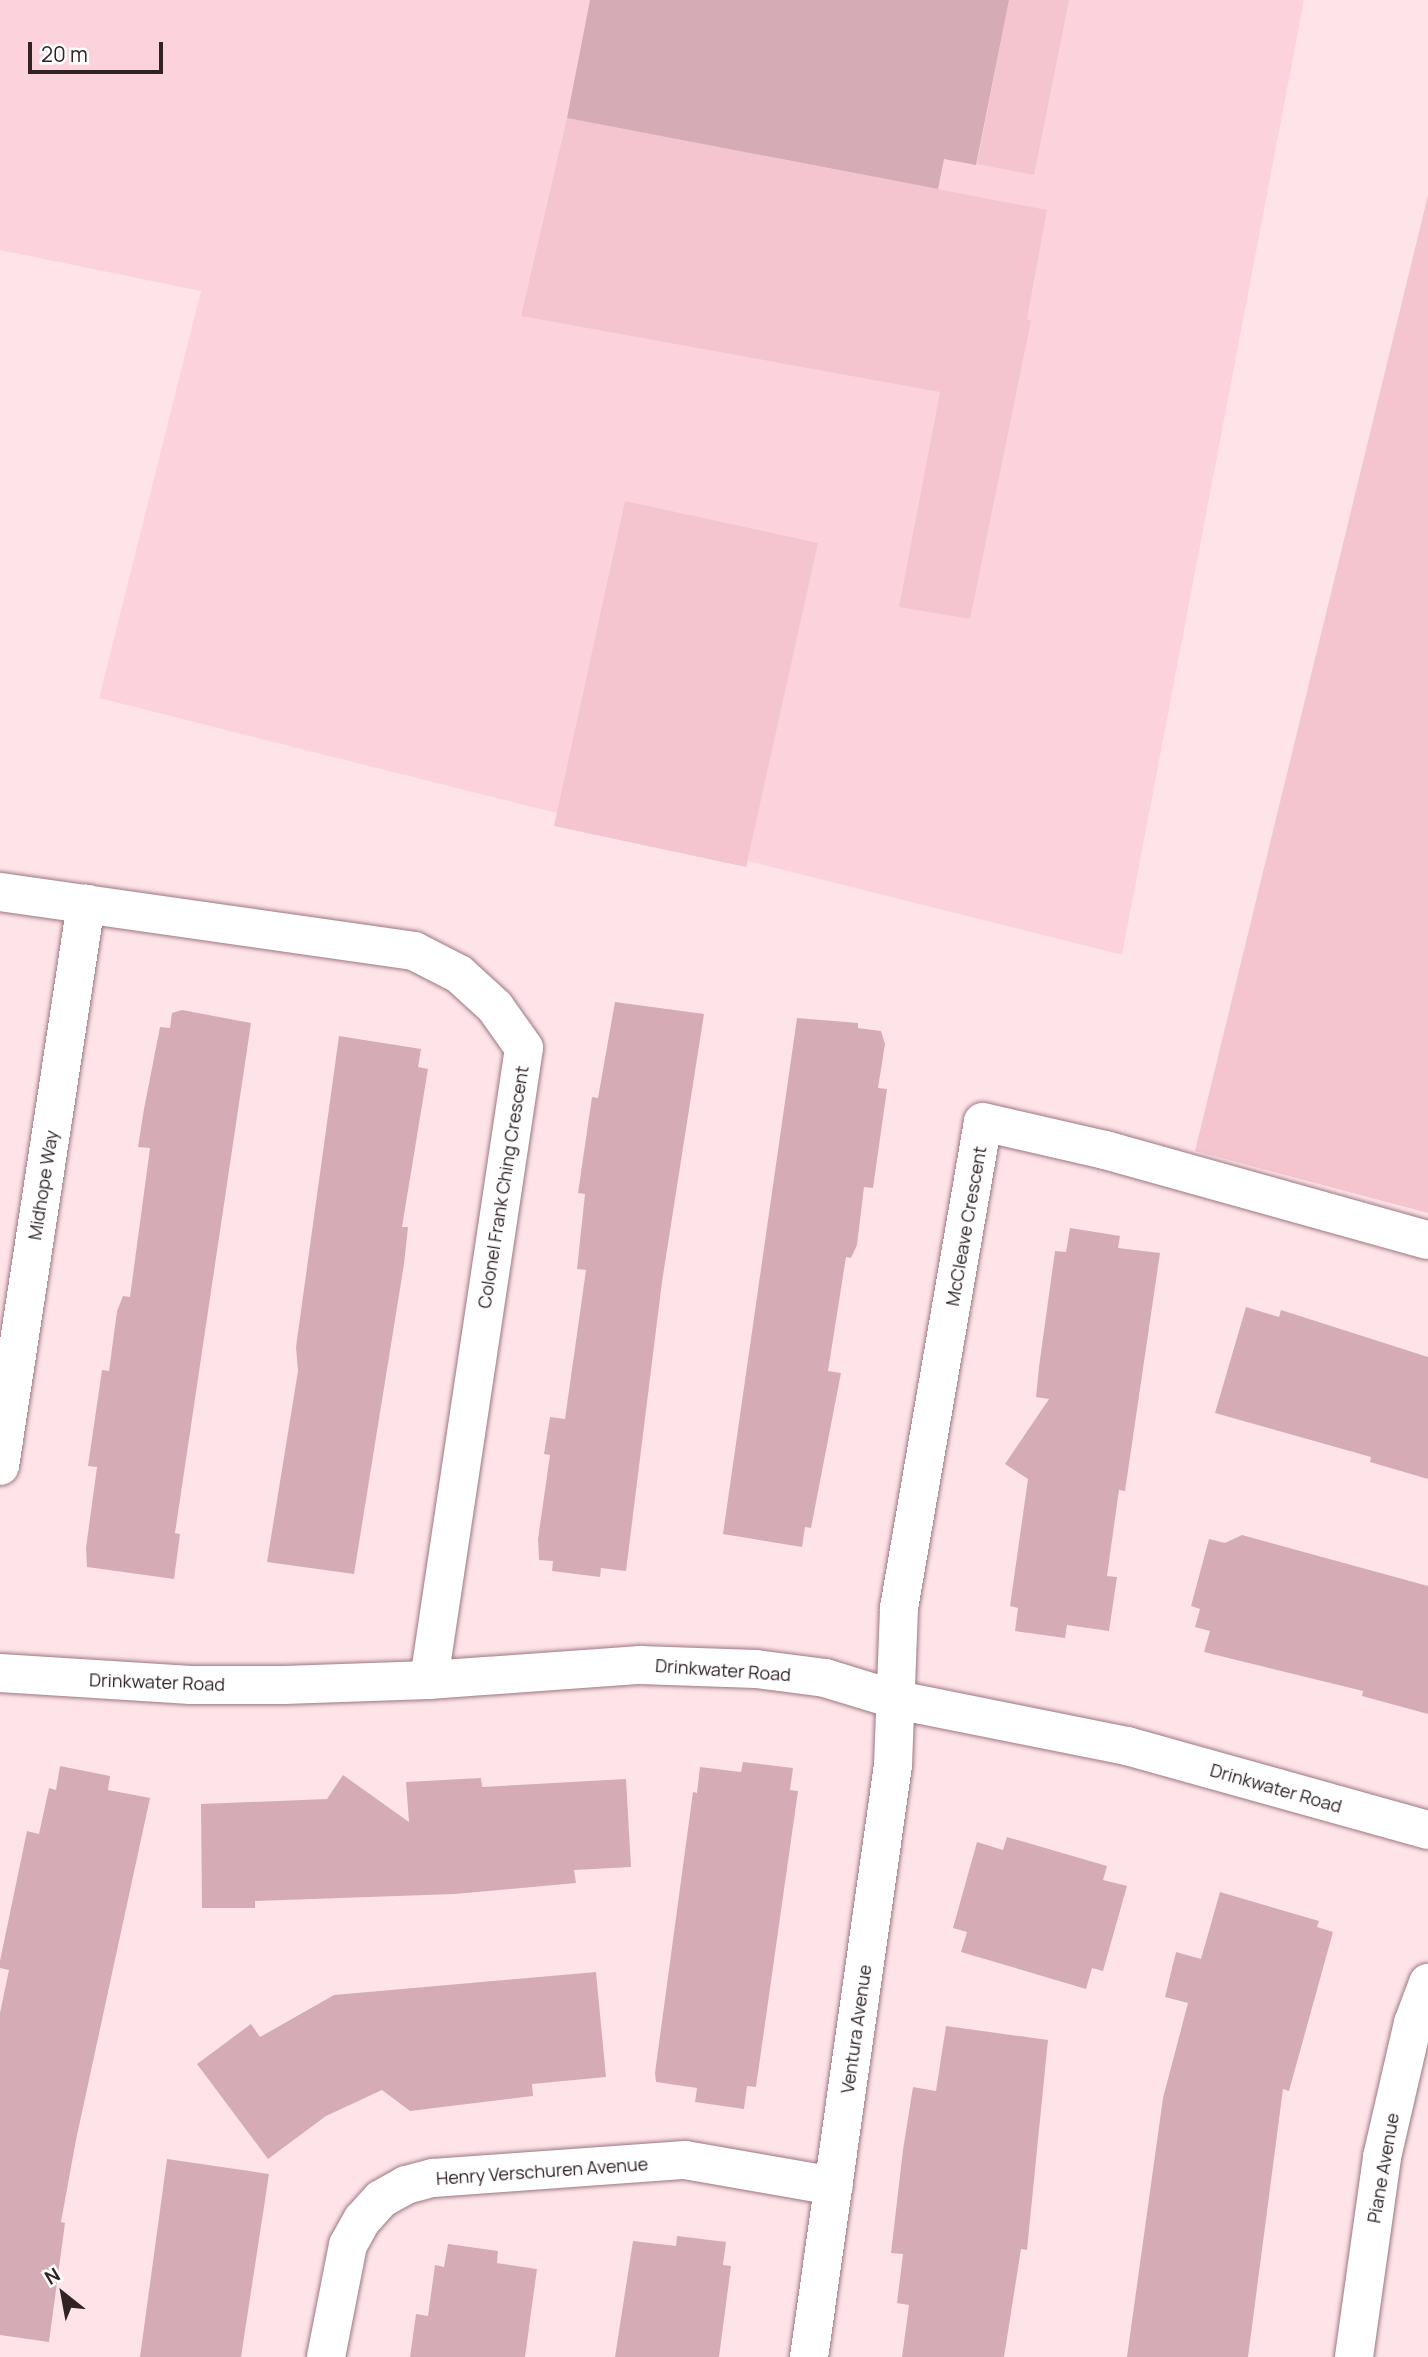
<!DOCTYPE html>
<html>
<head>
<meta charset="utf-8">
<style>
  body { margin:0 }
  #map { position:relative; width:1428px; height:2357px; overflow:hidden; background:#fee4e9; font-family:Manrope,sans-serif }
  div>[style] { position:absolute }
  .built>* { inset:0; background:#fcd3dc }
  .green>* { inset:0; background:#f4c5cf }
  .building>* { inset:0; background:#d5acb5 }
  .roads { filter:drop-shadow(0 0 2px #9d7780) drop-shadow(0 0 2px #9d7780) }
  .minor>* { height:38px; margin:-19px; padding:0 19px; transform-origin:19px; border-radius:19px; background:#fff }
  .tertiary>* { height:38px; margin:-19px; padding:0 19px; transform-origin:19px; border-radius:19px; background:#fff }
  span { translate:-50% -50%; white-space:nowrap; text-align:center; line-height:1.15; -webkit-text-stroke:7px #fff; paint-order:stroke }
  .street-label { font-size:18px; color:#312225 }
  .north { position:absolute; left:28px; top:2259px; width:70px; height:70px; -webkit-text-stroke:5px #fff; paint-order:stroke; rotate:329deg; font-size:19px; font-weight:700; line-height:28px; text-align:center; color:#312225 }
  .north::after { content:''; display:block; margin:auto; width:24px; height:32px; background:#312225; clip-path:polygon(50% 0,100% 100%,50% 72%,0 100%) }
  .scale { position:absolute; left:28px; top:42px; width:135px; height:32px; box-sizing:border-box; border:4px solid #312225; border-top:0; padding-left:9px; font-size:21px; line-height:24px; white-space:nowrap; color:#312225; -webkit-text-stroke:5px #fff; paint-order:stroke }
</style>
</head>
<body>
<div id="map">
  <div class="built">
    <i style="clip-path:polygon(0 0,1304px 0,1122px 955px,99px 698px,201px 291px,0 250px)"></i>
  </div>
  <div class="green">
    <i style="clip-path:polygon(1009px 0,1069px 0,1034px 175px,977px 164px)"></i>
    <i style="clip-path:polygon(567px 118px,1047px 210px,1027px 319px,1031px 321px,970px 619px,899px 607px,940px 392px,521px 316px)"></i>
    <i style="clip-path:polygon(1428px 195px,1428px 1213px,1195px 1151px)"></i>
    <i style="clip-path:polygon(625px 501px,818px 543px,746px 867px,554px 826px)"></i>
  </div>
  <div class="building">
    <i style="clip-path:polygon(590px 0,1009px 0,976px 165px,944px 159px,938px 189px,567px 118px)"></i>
    <i style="clip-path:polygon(615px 1002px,704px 1014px,662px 1282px,626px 1571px,601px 1568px,600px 1577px,552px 1571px,553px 1561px,539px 1560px,538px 1539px,550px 1455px,544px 1454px,550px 1417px,565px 1419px,586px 1270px,577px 1269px,585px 1194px,578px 1193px,592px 1097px,598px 1098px)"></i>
    <i style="clip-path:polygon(182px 1010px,251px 1023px,175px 1533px,180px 1534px,174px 1579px,87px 1567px,86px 1548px,97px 1467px,88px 1466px,102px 1370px,109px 1371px,117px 1311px,123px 1296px,130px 1297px,150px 1148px,138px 1147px,144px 1109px,160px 1027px,170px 1028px,172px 1013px)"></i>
    <i style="clip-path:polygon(797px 1018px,858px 1023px,858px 1028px,881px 1031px,885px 1044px,878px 1088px,887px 1089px,873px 1188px,864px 1187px,857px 1245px,851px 1258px,846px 1257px,828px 1371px,841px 1373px,811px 1528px,805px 1527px,802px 1547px,723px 1534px)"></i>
    <i style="clip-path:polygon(339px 1036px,421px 1049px,418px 1067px,428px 1069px,402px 1227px,408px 1227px,404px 1264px,354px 1574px,267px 1562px,298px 1371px,296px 1347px)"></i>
    <i style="clip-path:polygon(1070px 1228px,1120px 1236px,1118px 1248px,1160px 1253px,1125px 1491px,1119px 1490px,1107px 1576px,1117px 1577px,1109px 1631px,1067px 1625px,1065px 1638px,1015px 1631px,1018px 1608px,1010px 1606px,1028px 1479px,1005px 1464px,1049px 1399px,1036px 1397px,1039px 1367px,1055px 1251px,1066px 1252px)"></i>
    <i style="clip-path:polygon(1246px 1307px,1279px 1317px,1281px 1310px,1428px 1357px,1428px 1479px,1370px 1462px,1371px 1457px,1215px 1413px)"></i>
    <i style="clip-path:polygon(1242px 1535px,1428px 1586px,1428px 1714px,1362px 1696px,1363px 1691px,1204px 1652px,1210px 1631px,1195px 1627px,1200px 1609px,1191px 1606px,1209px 1539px,1225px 1543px)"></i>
    <i style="clip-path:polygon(743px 1762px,793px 1768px,790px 1790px,798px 1791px,756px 2087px,747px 2086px,744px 2109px,695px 2102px,697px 2088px,656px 2082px,655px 2073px,693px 1792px,697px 1793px,700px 1767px,741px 1772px)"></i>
    <i style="clip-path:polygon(60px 1766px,110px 1776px,108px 1790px,150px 1798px,76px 2140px,61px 2222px,65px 2223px,49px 2342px,0 2335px,0 2013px,9px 1970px,0 1968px,0 1961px,27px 1831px,39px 1834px,49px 1788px,56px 1790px)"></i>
    <i style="clip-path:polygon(343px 1775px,409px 1822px,406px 1782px,481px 1778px,482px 1787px,626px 1779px,631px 1867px,574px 1870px,576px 1883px,455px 1894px,255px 1901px,255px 1908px,202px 1908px,201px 1804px,327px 1799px)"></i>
    <i style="clip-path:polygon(1007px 1837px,1107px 1866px,1103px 1880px,1127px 1886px,1103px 1971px,1092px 1968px,1086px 1989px,961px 1952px,967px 1932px,953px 1928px,977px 1842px,1003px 1850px)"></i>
    <i style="clip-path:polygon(1220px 1892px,1319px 1921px,1317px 1927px,1333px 1932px,1289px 2091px,1283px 2089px,1248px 2357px,1127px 2357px,1163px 2098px,1188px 2003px,1165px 1997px,1176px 1952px,1201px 1959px)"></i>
    <i style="clip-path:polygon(596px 1972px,606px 2077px,532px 2084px,533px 2096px,410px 2111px,382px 2090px,326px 2116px,268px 2159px,197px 2064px,251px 2024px,260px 2037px,334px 1995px)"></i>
    <i style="clip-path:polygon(946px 2026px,1048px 2040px,1027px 2250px,1021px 2249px,1004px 2357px,902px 2357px,909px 2305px,897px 2303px,903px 2254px,891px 2253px,903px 2150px,913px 2087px,936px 2091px)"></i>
    <i style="clip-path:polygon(167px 2159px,269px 2174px,241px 2357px,140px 2357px)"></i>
    <i style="clip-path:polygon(677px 2236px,726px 2242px,723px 2265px,731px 2266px,719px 2357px,615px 2357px,633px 2241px,676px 2246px)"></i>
    <i style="clip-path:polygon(448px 2244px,498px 2251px,497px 2263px,537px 2269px,525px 2357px,410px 2357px,416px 2314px,428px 2316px,435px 2265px,444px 2267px)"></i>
  </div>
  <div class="roads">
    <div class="minor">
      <i style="left:0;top:892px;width:418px;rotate:8.1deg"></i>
      <i style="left:414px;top:951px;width:51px;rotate:27.1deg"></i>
      <i style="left:459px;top:974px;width:49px;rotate:42.5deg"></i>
      <i style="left:495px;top:1007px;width:50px;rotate:54.7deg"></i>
      <i style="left:524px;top:1048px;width:639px;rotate:98.55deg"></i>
      <i style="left:0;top:1466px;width:569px;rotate:-81.3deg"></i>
      <i style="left:326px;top:2357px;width:114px;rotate:-78.9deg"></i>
      <i style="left:348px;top:2245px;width:29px;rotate:-61deg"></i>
      <i style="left:362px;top:2220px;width:28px;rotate:-48deg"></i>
      <i style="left:381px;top:2199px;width:29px;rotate:-29deg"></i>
      <i style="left:406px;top:2185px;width:28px;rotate:-15deg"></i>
      <i style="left:433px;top:2178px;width:253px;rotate:-4.1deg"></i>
      <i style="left:685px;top:2160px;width:151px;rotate:9.9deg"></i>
      <i style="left:809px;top:2357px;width:598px;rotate:-81.92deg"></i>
      <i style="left:893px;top:1765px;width:157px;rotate:-87.8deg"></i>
      <i style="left:899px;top:1608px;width:493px;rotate:-80.2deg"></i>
      <i style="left:983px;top:1122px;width:125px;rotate:12.9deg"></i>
      <i style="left:1105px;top:1150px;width:335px;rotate:15.6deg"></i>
      <i style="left:1354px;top:2357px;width:202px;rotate:-82deg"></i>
      <i style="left:1382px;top:2157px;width:138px;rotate:-77deg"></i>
      <i style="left:1413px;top:2023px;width:43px;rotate:-69.4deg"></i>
    </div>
    <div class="tertiary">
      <i style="left:0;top:1673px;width:191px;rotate:3.6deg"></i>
      <i style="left:191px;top:1685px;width:93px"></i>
      <i style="left:284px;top:1685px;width:145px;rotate:-2deg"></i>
      <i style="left:429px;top:1680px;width:212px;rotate:-4.1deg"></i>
      <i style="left:640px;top:1665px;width:116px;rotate:2deg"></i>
      <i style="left:756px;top:1669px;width:70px;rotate:7.4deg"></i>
      <i style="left:825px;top:1678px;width:75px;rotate:17deg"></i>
      <i style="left:897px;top:1700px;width:235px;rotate:11.3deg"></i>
      <i style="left:1127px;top:1746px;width:313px;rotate:15.6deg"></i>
    </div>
  </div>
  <div class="street-label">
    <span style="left:43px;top:1185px;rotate:-81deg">Midhope Way</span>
    <span style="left:503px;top:1187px;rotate:-81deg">Colonel Frank Ching Crescent</span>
    <span style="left:966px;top:1226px;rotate:-80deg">McCleave Crescent</span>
    <span style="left:723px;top:1670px;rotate:4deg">Drinkwater Road</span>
    <span style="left:157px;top:1682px;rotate:2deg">Drinkwater Road</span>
    <span style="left:1276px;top:1788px;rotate:16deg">Drinkwater Road</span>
    <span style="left:856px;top:2029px;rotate:-82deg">Ventura Avenue</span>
    <span style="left:1383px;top:2168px;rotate:-80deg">Piane Avenue</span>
    <span style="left:542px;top:2171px;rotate:-4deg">Henry Verschuren Avenue</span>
  </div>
  <div class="north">N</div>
  <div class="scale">20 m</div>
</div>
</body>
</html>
